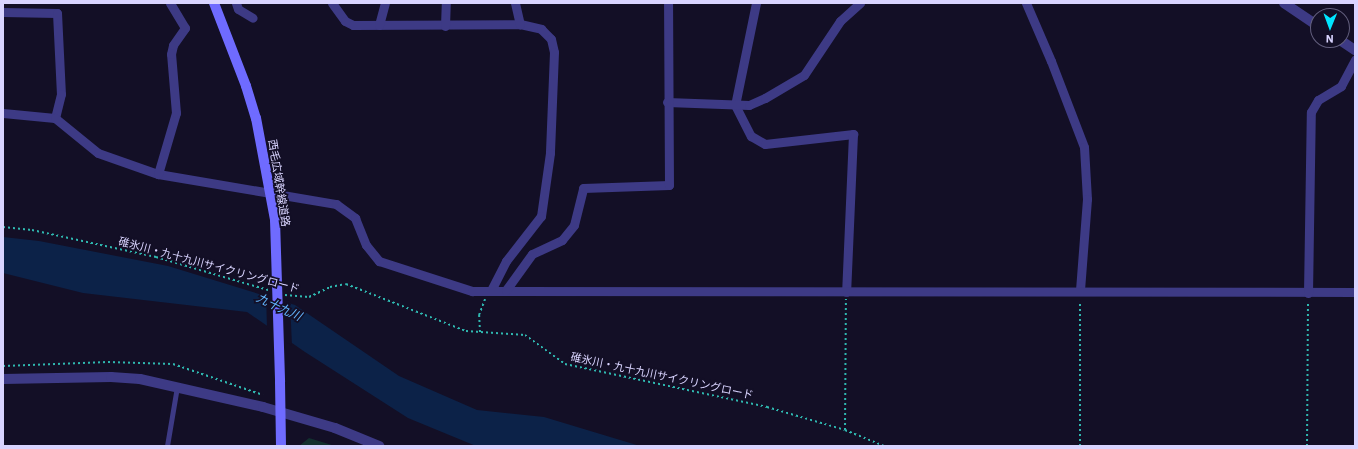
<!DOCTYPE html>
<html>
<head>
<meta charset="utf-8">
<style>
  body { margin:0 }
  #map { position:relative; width:1358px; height:449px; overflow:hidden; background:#130f26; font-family:"IBM Plex Sans","Noto Sans JP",sans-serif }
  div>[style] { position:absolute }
  .green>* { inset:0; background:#12302f }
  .water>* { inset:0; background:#0c2248 }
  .pier>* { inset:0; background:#130f26 }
  .path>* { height:2px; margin-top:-1px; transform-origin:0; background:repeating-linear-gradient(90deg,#2fb8b0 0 2px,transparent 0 5px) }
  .service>* { height:4.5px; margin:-2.25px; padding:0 2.25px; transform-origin:2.25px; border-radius:2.25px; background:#3d3a85 }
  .minor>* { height:9px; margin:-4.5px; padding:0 4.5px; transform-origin:4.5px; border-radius:4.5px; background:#3d3a85 }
  .tertiary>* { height:10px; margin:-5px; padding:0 5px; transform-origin:5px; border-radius:5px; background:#3d3a85 }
  .secondary>* { height:10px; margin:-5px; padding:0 5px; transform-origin:5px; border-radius:5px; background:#6f6bff }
  .secondary-bridge>* { height:10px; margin:-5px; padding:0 5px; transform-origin:5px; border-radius:5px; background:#6f6bff }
  span { translate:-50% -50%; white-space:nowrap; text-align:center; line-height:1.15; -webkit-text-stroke:3.5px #130f26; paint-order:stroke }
  .street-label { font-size:11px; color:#d9d4ff }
  .water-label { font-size:12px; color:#62b6ff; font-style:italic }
  .frame { position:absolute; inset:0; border:4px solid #d9d4ff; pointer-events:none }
  .north { position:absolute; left:1310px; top:8px; width:40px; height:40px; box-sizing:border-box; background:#130f26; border:1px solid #625e7d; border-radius:50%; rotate:181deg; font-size:11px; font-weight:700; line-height:16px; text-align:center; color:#d9d4ff }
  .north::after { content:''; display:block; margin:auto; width:14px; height:18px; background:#00e5ff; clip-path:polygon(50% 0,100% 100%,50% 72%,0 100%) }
</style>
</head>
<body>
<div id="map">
  <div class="green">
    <i style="clip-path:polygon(309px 438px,335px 446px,299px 446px)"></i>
  </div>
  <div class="water">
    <i style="clip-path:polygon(3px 237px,39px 241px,168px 266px,295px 305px,399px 376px,477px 410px,544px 417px,640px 446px,476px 446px,408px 418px,305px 352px,247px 312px,83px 293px,3px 273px)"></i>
  </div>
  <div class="pier">
    <i style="clip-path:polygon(266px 294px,290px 301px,292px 346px,267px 328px)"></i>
  </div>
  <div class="path">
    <i style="left:3px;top:227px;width:29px;rotate:6deg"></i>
    <i style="left:32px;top:230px;width:127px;rotate:12.3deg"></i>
    <i style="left:156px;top:257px;width:117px;rotate:16.4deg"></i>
    <i style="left:285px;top:295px;width:24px;rotate:5deg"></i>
    <i style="left:309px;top:297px;width:23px;rotate:-25deg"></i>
    <i style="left:330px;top:287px;width:16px;rotate:-11deg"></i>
    <i style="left:346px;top:284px;width:129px;rotate:21.4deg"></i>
    <i style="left:466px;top:331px;width:59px;rotate:3.9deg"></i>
    <i style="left:525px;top:335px;width:49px;rotate:35.9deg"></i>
    <i style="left:565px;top:364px;width:207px;rotate:12deg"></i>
    <i style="left:767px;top:407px;width:81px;rotate:16.4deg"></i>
    <i style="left:845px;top:430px;width:42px;rotate:22.3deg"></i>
    <i style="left:480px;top:332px;width:17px;rotate:-93deg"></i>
    <i style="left:479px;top:315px;width:17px;rotate:-69deg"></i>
    <i style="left:3px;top:366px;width:105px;rotate:-2.2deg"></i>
    <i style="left:108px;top:362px;width:65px;rotate:1.8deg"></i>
    <i style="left:173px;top:364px;width:95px;rotate:19deg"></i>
    <i style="left:845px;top:430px;width:131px;rotate:-89.6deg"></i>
    <i style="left:1080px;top:446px;width:145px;rotate:-90deg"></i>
    <i style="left:1307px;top:446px;width:145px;rotate:-89.6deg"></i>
  </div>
  <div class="service">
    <i style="left:167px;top:446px;width:60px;rotate:-80.4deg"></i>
  </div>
  <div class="minor">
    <i style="left:236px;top:3px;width:6px;rotate:72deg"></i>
    <i style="left:238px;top:9px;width:17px;rotate:31deg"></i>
    <i style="left:332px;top:3px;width:22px;rotate:54deg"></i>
    <i style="left:345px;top:21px;width:9px;rotate:27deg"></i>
    <i style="left:353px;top:25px;width:167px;rotate:-0.3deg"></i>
    <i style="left:520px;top:24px;width:22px;rotate:13deg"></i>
    <i style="left:541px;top:29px;width:14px;rotate:45deg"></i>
    <i style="left:551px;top:39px;width:13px;rotate:77deg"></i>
    <i style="left:554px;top:52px;width:101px;rotate:92.3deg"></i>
    <i style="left:550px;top:153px;width:64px;rotate:98.1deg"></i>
    <i style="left:541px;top:216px;width:57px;rotate:127.9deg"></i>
    <i style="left:506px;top:261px;width:33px;rotate:117deg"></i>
    <i style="left:515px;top:3px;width:22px;rotate:77deg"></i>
    <i style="left:756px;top:3px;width:104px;rotate:101.6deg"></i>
    <i style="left:735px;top:105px;width:35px;rotate:63deg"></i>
    <i style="left:751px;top:136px;width:16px;rotate:30deg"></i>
    <i style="left:765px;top:144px;width:89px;rotate:-6.5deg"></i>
    <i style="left:853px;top:134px;width:158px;rotate:92.5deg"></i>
    <i style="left:1026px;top:3px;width:63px;rotate:66.7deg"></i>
    <i style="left:1051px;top:61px;width:92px;rotate:69deg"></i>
    <i style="left:1084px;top:147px;width:52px;rotate:86.7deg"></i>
    <i style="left:1087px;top:199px;width:92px;rotate:94.4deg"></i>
    <i style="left:3px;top:12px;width:54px;rotate:1.1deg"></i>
    <i style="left:57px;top:13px;width:81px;rotate:87.2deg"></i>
    <i style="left:61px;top:94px;width:25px;rotate:104deg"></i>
    <i style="left:379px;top:25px;width:23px;rotate:-75deg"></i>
    <i style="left:445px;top:26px;width:23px;rotate:-88deg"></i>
    <i style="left:667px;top:102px;width:82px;rotate:2.1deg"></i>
    <i style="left:749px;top:105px;width:17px;rotate:-24deg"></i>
    <i style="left:765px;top:98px;width:45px;rotate:-30.5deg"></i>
    <i style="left:804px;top:75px;width:65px;rotate:-56.3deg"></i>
    <i style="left:840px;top:21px;width:27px;rotate:-42deg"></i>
    <i style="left:3px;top:113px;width:52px;rotate:5.5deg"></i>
    <i style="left:55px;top:118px;width:55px;rotate:39.1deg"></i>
    <i style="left:98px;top:153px;width:64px;rotate:19.3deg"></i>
    <i style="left:158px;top:174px;width:181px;rotate:9.6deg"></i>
    <i style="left:336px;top:204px;width:24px;rotate:36deg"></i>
    <i style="left:355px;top:218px;width:29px;rotate:68deg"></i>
    <i style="left:366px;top:245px;width:21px;rotate:51deg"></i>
    <i style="left:379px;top:261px;width:98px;rotate:17.9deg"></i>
    <i style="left:472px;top:291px;width:883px;rotate:0.06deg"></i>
    <i style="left:158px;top:174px;width:64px;rotate:-73.6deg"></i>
    <i style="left:176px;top:113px;width:59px;rotate:-94.8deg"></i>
    <i style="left:171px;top:54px;width:9px;rotate:-77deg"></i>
    <i style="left:173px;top:45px;width:21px;rotate:-55deg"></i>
    <i style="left:185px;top:28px;width:29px;rotate:-121deg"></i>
    <i style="left:506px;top:290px;width:44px;rotate:-54.2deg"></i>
    <i style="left:532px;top:254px;width:33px;rotate:-25deg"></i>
    <i style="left:562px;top:240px;width:19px;rotate:-51deg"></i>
    <i style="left:574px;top:225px;width:38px;rotate:-76deg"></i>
    <i style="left:583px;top:188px;width:86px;rotate:-2deg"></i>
    <i style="left:669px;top:185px;width:182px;rotate:-90.3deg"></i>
    <i style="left:1308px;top:293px;width:181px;rotate:-89.1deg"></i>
    <i style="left:1311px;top:112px;width:14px;rotate:-60deg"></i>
    <i style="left:1318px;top:100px;width:27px;rotate:-31deg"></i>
    <i style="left:1341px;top:86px;width:30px;rotate:-62deg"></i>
  </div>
  <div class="tertiary">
    <i style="left:1284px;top:3px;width:41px;rotate:34.1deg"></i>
    <i style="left:1340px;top:40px;width:18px;rotate:34deg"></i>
    <i style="left:3px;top:379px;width:108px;rotate:-1.1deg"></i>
    <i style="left:111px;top:377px;width:29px;rotate:4deg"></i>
    <i style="left:140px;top:379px;width:126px;rotate:12.8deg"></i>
    <i style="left:263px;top:407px;width:75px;rotate:16.3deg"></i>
    <i style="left:335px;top:428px;width:48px;rotate:22.2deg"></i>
  </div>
  <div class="secondary">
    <i style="left:214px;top:3px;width:89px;rotate:68.9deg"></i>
    <i style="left:246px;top:86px;width:34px;rotate:73deg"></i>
    <i style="left:256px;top:118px;width:104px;rotate:79.4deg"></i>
    <i style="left:280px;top:382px;width:64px;rotate:89.1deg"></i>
  </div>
  <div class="secondary-bridge">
    <i style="left:275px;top:220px;width:162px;rotate:88.2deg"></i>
  </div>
  <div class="street-label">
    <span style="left:279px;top:183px;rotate:81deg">西毛広域幹線道路</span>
    <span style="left:209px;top:265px;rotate:15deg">碓氷川・九十九川サイクリングロード</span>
    <span style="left:662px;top:376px;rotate:12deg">碓氷川・九十九川サイクリングロード</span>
  </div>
  <div class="water-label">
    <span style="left:279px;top:307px;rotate:25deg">九十九川</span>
  </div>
  <div class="frame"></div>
  <div class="north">N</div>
</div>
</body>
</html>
